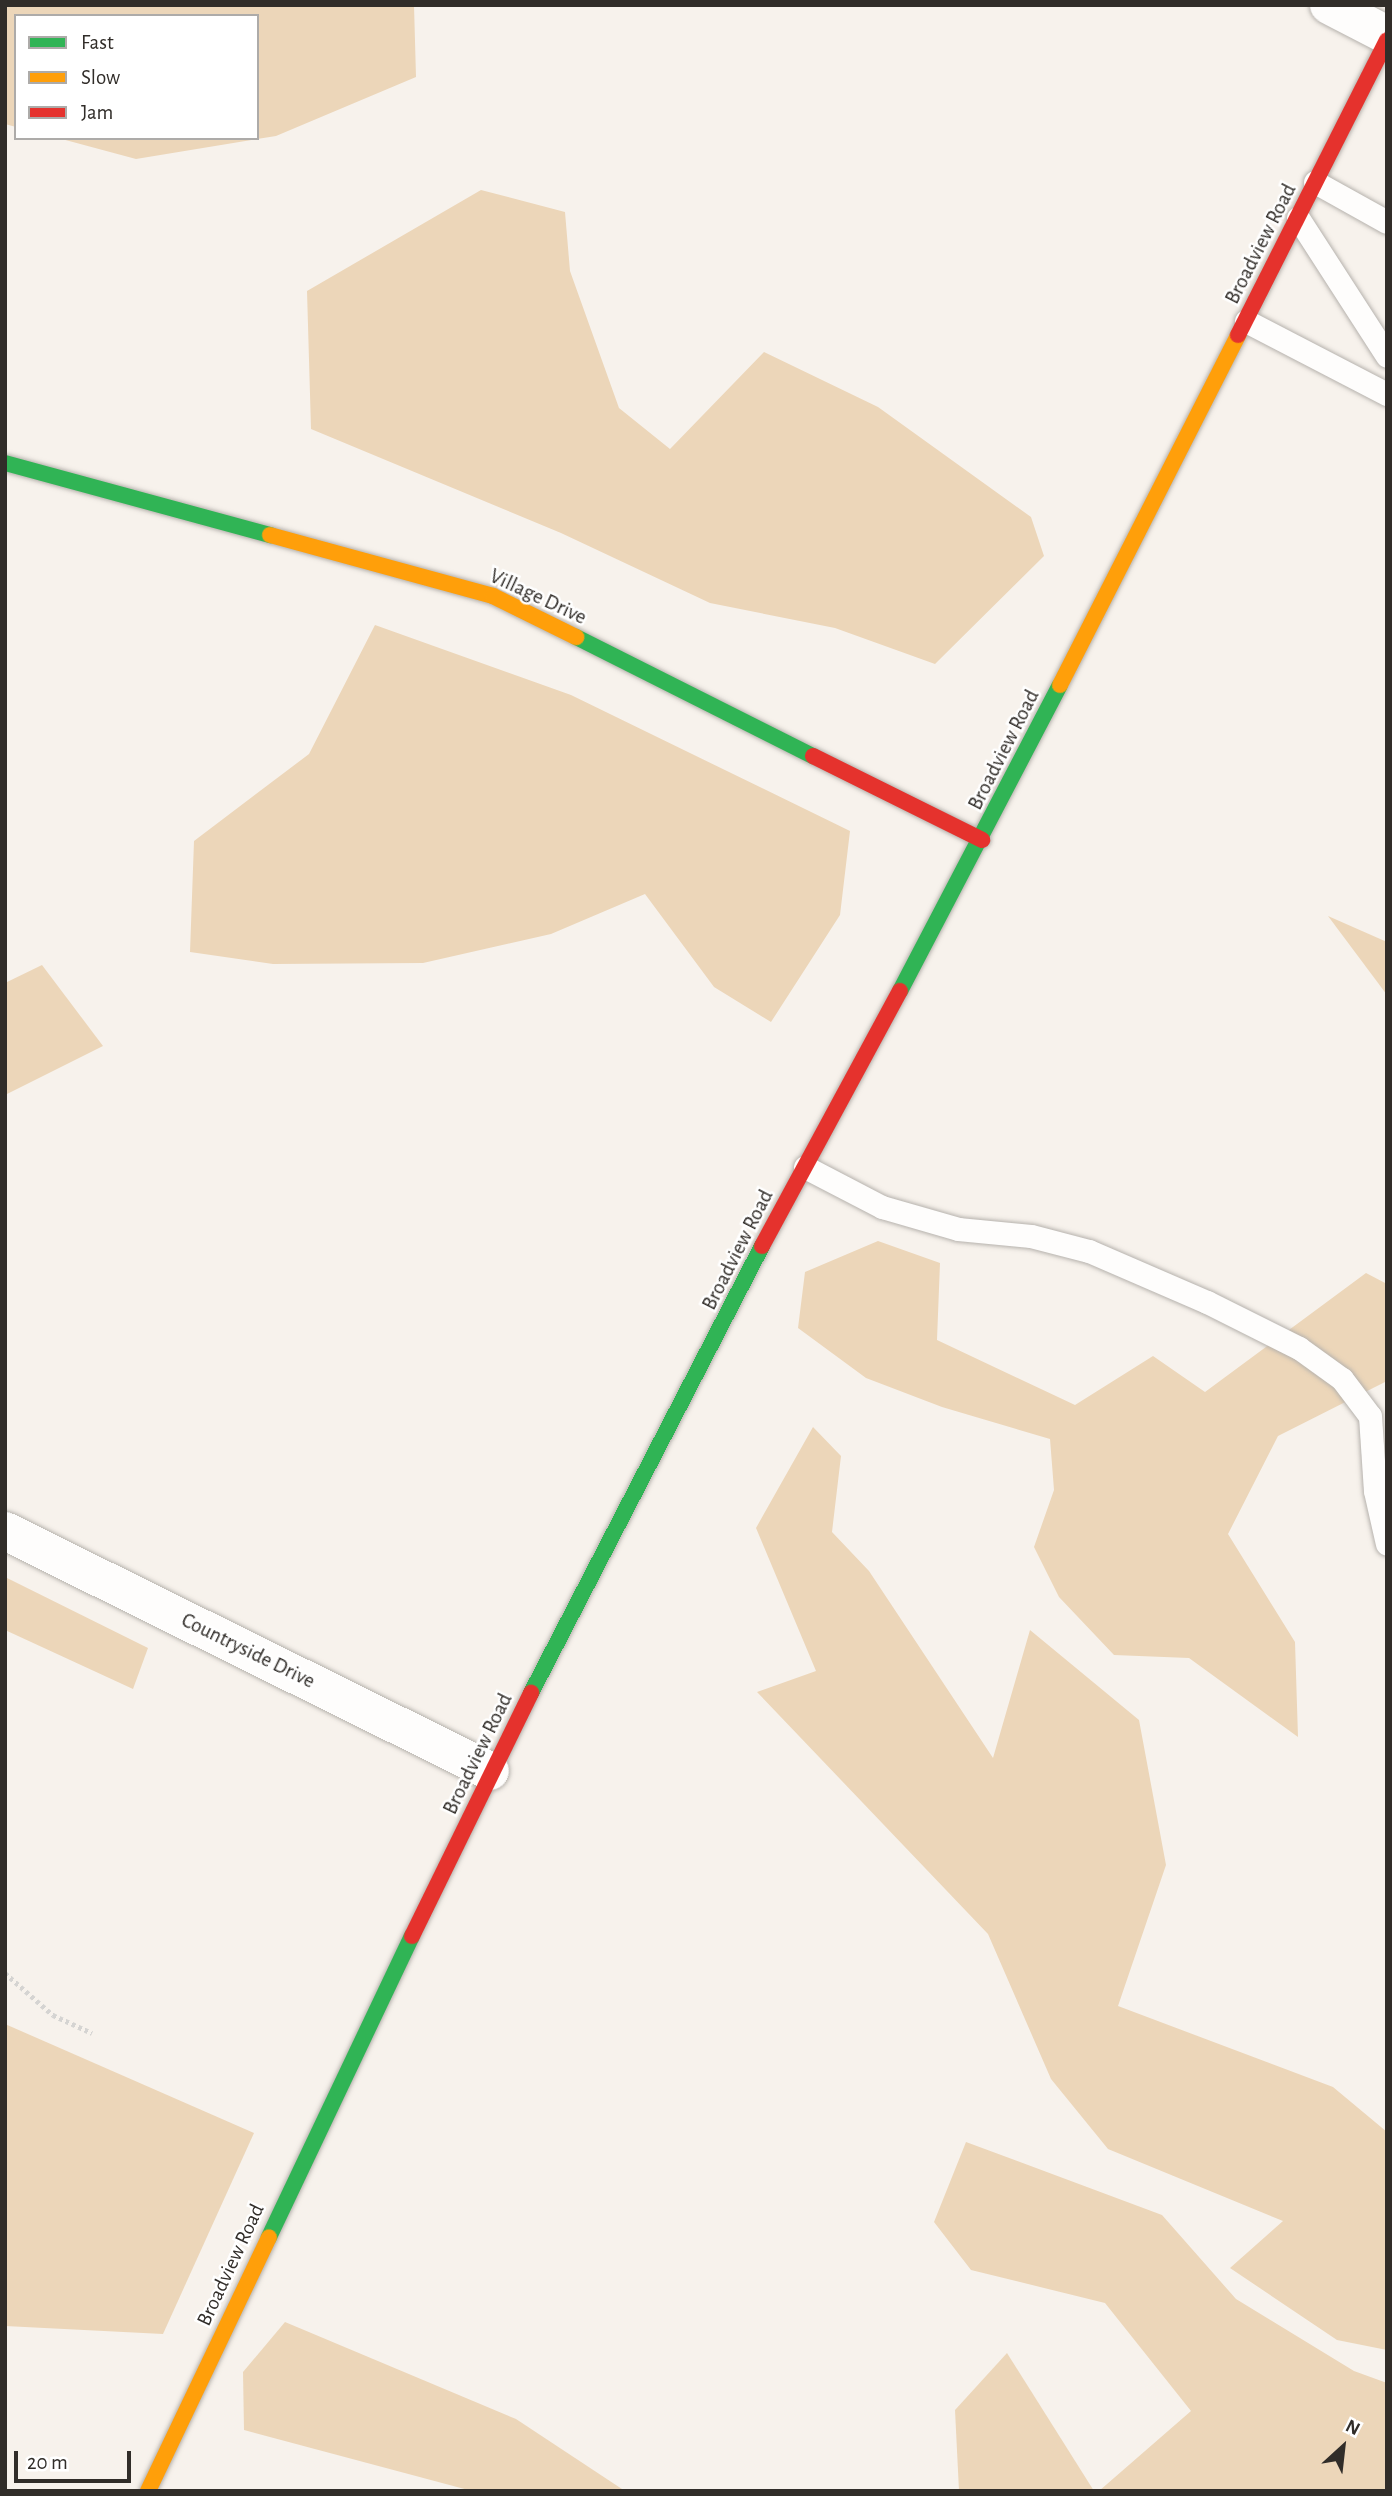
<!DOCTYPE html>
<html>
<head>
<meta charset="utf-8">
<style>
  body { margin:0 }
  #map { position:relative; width:1392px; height:2496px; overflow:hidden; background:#f7f2ec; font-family:"Alegreya Sans",sans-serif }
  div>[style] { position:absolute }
  .forest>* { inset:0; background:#ecd6b9 }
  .path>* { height:4.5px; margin-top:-2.25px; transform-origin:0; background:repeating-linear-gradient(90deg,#d5d4d2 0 3.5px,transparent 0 7px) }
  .roads { filter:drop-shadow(0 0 2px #b6b2ad) drop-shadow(0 0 2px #b6b2ad) }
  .lane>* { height:23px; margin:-11.5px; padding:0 11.5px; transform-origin:11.5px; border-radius:11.5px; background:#fefdfc }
  .street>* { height:38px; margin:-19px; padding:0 19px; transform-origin:19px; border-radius:19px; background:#fefdfc }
  .fast>* { height:16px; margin:-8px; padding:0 8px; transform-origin:8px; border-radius:8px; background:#30b455 }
  .slow>* { height:16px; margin:-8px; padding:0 8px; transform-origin:8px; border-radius:8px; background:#ff9f0a }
  .jam>* { height:16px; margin:-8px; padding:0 8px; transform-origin:8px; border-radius:8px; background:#e5322d }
  span { translate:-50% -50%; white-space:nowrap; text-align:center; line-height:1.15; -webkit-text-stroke:5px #fff; paint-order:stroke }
  .street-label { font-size:21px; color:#312d29 }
  .frame { position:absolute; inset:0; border:7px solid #312d29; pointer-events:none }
  .legend { position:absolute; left:14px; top:14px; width:245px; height:126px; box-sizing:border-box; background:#fff; border:2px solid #adaba9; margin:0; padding:9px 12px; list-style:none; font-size:21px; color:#312d29 }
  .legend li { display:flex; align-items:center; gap:14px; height:35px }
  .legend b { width:35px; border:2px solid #adaba9 }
  .north { position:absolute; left:1308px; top:2412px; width:70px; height:70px; -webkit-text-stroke:5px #fff; paint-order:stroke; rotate:27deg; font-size:19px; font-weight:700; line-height:28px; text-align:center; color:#312d29 }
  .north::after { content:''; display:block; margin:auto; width:24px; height:32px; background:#312d29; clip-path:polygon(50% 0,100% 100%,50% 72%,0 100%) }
  .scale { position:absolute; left:14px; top:2451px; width:117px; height:32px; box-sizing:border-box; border:4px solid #312d29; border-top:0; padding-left:9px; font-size:21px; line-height:24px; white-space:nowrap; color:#312d29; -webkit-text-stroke:5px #fff; paint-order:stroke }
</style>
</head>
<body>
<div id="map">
  <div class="forest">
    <i style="clip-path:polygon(5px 5px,414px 5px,416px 77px,276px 136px,136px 159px,58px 138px,257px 138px,257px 16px,16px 16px,16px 127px,5px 124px)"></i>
    <i style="clip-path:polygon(481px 190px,565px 212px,570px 271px,619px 408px,670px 449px,764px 352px,878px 407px,1031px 517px,1044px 556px,935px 664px,835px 628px,710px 603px,561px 533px,311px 429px,307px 291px)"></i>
    <i style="clip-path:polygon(375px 625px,571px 695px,850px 831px,840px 915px,771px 1022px,714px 987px,645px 894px,551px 934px,423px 963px,273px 964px,190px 952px,194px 841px,309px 754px)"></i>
    <i style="clip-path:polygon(1328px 916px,1387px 942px,1387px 995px)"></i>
    <i style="clip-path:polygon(42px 965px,103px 1046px,5px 1095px,5px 983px)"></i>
    <i style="clip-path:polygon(878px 1241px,940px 1263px,937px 1340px,1075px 1405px,1153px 1356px,1205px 1392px,1366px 1273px,1387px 1284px,1387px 1381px,1278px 1436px,1228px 1534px,1295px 1642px,1298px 1737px,1189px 1658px,1114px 1655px,1059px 1597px,1034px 1547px,1054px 1490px,1050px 1439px,942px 1407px,866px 1378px,798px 1328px,805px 1272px)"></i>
    <i style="clip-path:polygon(813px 1427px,841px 1456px,832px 1532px,869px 1571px,993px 1758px,1030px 1630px,1139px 1720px,1166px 1865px,1118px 2006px,1333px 2087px,1387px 2132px,1387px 2350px,1337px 2340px,1230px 2268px,1283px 2221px,1108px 2149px,1051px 2079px,988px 1934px,757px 1692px,816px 1671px,756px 1528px)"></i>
    <i style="clip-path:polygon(5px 1577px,148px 1648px,133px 1689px,5px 1630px)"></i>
    <i style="clip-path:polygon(5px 2024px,254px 2133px,163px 2334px,5px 2326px)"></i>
    <i style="clip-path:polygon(966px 2142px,1162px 2215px,1236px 2299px,1354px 2371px,1387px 2383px,1387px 2491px,1099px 2491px,1191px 2411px,1105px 2303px,971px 2270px,934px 2222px)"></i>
    <i style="clip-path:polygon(285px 2322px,516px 2419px,625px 2491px,472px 2491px,244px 2430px,243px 2372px)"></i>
    <i style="clip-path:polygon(1007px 2353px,1094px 2491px,959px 2491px,955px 2410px)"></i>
  </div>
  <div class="path">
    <i style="left:5px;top:1973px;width:64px;rotate:41.2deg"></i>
    <i style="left:53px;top:2015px;width:43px;rotate:24.8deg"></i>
  </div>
  <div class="roads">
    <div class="lane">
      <i style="left:1315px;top:182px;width:82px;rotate:29.1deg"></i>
      <i style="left:1298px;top:218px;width:164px;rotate:57.2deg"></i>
      <i style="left:1246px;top:321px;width:159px;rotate:27.4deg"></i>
      <i style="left:805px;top:1167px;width:87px;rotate:27.5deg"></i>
      <i style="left:882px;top:1207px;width:79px;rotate:16.1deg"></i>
      <i style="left:958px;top:1229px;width:73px;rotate:5.5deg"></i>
      <i style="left:1031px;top:1236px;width:60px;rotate:14.5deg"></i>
      <i style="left:1089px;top:1251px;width:129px;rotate:23.4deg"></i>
      <i style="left:1207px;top:1302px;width:103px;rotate:26.6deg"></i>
      <i style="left:1299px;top:1348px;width:53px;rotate:35.8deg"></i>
      <i style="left:1342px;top:1379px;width:46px;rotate:52.9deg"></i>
      <i style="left:1370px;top:1416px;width:75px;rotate:86.2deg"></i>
      <i style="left:1375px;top:1491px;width:54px;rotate:77.2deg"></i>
    </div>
    <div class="street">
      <i style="left:1329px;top:5px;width:65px;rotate:27.3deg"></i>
      <i style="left:5px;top:1531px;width:541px;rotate:26.33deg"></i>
    </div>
    <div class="fast">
      <i style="left:5px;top:463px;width:275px;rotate:15.2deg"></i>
      <i style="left:576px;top:637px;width:265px;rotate:26.7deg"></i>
      <i style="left:900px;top:991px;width:345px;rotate:-62.4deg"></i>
      <i style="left:531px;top:1693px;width:503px;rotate:-62.67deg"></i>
      <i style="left:269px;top:2237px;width:333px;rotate:-64.6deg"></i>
    </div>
    <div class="slow">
      <i style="left:270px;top:535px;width:231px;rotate:15.3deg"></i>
      <i style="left:493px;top:596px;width:93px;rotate:26.3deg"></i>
      <i style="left:1060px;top:685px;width:393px;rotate:-63deg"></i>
      <i style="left:148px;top:2491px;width:281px;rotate:-64.5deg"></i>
    </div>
    <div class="jam">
      <i style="left:1238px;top:335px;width:330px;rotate:-63.2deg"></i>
      <i style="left:813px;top:756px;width:189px;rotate:26.4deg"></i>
      <i style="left:762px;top:1246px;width:290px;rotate:-61.6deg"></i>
      <i style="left:412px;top:1936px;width:271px;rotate:-63.9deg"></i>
    </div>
  </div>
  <div class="street-label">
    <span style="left:1261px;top:244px;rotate:-63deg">Broadview Road</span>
    <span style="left:538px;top:597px;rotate:25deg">Village Drive</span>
    <span style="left:1004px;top:750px;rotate:-63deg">Broadview Road</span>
    <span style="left:738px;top:1250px;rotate:-63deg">Broadview Road</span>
    <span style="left:248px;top:1651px;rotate:26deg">Countryside Drive</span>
    <span style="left:478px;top:1754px;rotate:-64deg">Broadview Road</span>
    <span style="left:231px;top:2265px;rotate:-65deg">Broadview Road</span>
  </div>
  <div class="frame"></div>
  <ul class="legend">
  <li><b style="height:9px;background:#30b455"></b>Fast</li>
  <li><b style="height:9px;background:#ff9f0a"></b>Slow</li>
  <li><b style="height:9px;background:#e5322d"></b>Jam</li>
  </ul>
  <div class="north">N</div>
  <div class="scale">20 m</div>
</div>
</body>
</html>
